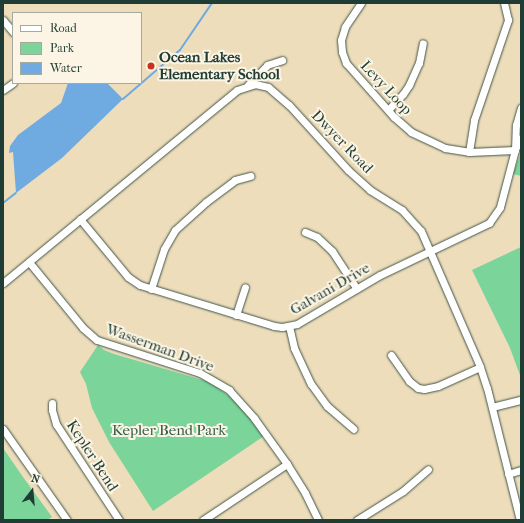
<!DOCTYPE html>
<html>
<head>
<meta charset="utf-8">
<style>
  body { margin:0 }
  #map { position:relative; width:524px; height:523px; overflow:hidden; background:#edb; font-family:"IM FELL French Canon",serif }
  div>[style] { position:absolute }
  .green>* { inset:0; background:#7bd49a }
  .water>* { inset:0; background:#6faae0 }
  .stream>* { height:2px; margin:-1px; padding:0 1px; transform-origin:1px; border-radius:1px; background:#6faae0 }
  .roads { filter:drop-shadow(0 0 1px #3e5548) drop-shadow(0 0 1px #3e5548) }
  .minor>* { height:7px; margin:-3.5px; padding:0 3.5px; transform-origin:3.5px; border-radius:3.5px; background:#fff }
  .dots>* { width:11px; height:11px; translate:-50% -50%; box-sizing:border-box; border:2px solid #fcf5e5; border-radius:50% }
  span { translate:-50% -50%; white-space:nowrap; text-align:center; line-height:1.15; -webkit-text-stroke:4px #fcf5e5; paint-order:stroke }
  .poi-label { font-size:15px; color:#1f3d34; font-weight:700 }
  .left { translate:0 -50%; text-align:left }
  .street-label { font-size:15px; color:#1f3d34 }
  .park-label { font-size:15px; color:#315b48 }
  .frame { position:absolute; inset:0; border:4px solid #1f3d34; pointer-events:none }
  .legend { position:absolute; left:12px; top:12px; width:130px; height:72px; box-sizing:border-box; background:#fcf5e5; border:1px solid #a4ab9e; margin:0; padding:5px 7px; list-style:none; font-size:12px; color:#1f3d34 }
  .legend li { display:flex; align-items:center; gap:8px; height:20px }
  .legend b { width:20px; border:1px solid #a4ab9e }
  .north { position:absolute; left:12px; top:471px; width:40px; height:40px; -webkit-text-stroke:3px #fcf5e5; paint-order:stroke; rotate:16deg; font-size:11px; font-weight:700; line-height:16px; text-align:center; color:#1f3d34 }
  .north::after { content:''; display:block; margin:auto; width:14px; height:18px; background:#1f3d34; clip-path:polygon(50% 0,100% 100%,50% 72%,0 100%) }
</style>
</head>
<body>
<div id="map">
  <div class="green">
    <i style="clip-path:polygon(521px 152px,521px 176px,513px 174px)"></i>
    <i style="clip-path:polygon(521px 247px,521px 378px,510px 348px,472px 270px)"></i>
    <i style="clip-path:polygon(98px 345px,104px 350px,114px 354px,206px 381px,217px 387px,237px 402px,264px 436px,153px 511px,109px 442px,92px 408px,86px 384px,80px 372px)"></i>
    <i style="clip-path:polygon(3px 448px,23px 477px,52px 517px,47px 520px,3px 520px)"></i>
  </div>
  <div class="water">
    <i style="clip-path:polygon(68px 83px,107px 83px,123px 99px,62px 158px,16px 193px,13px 152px,9px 153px,10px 146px,18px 135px,61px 103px)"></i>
  </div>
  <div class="stream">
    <i style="left:123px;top:99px;width:75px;rotate:-40.7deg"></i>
    <i style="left:180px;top:50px;width:57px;rotate:-55.8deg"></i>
    <i style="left:3px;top:203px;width:16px;rotate:-38deg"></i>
  </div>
  <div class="roads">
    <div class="minor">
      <i style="left:361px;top:3px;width:29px;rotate:124deg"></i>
      <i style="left:345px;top:27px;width:14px;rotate:107deg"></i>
      <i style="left:341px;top:40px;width:12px;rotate:85deg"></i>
      <i style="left:342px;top:52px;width:12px;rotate:70deg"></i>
      <i style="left:346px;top:63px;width:72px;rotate:48.4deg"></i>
      <i style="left:394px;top:117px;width:23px;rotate:41deg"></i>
      <i style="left:411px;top:132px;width:38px;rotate:25deg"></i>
      <i style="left:445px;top:148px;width:24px;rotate:9deg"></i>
      <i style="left:469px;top:152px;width:46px;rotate:-2.5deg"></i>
      <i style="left:3px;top:20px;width:16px;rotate:50deg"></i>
      <i style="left:248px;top:85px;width:28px;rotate:-46deg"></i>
      <i style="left:267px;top:65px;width:16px;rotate:-18deg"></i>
      <i style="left:3px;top:90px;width:12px;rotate:-35deg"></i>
      <i style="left:388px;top:110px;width:22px;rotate:-47deg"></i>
      <i style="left:403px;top:94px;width:11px;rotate:-56deg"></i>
      <i style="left:409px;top:85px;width:24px;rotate:-66deg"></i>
      <i style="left:419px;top:63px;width:20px;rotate:-79deg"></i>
      <i style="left:515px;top:149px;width:13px;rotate:-61deg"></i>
      <i style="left:469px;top:152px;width:32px;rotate:-81deg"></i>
      <i style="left:474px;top:120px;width:106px;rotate:-71.2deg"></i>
      <i style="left:508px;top:20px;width:17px;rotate:-103deg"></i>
      <i style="left:80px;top:219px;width:75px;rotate:50.4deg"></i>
      <i style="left:128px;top:277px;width:14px;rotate:34deg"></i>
      <i style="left:140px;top:285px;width:140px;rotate:17deg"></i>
      <i style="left:274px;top:326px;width:8px;rotate:7deg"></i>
      <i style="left:282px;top:327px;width:15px;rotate:-11deg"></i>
      <i style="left:297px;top:324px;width:96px;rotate:-30.6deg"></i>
      <i style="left:380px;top:275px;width:121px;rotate:-25.5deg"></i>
      <i style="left:489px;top:223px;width:19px;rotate:-55deg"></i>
      <i style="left:500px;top:207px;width:59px;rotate:-75.3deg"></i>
      <i style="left:515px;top:150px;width:25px;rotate:-88deg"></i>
      <i style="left:516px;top:125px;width:18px;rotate:-74deg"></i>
      <i style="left:305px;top:232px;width:13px;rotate:23deg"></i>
      <i style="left:317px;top:237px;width:21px;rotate:43deg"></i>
      <i style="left:332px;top:251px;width:45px;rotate:56.7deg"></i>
      <i style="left:29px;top:262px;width:85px;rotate:50.7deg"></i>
      <i style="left:83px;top:328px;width:18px;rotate:41deg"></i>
      <i style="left:97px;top:340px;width:108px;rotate:17.8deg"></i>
      <i style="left:200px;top:373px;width:34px;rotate:30deg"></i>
      <i style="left:229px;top:390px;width:38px;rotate:48deg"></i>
      <i style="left:254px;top:418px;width:57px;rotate:54.3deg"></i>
      <i style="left:287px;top:464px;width:34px;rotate:58deg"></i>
      <i style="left:305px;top:493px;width:30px;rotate:64deg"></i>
      <i style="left:3px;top:283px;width:303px;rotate:-39.5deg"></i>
      <i style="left:237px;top:90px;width:19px;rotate:-18deg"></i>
      <i style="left:255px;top:84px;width:13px;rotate:13deg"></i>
      <i style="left:268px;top:87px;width:28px;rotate:41deg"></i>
      <i style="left:289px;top:105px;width:88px;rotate:47.8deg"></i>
      <i style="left:348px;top:170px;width:30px;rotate:42deg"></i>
      <i style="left:370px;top:190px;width:38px;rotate:32deg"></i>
      <i style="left:402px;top:210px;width:28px;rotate:48deg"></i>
      <i style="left:421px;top:231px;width:148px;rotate:66.5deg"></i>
      <i style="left:480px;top:367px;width:22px;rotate:72deg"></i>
      <i style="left:487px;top:388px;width:136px;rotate:76deg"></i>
      <i style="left:151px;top:289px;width:42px;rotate:-72deg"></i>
      <i style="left:164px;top:249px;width:22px;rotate:-60deg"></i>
      <i style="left:175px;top:230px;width:42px;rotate:-42.1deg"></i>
      <i style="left:206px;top:202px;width:36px;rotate:-37deg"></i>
      <i style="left:235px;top:180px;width:16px;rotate:-15deg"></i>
      <i style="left:236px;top:315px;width:29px;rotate:-72deg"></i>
      <i style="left:289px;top:326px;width:23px;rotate:77deg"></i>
      <i style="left:294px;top:348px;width:40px;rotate:65deg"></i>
      <i style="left:311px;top:384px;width:27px;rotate:54deg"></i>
      <i style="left:327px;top:406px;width:35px;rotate:41deg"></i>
      <i style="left:391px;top:355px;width:32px;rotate:55deg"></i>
      <i style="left:409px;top:381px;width:11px;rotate:38deg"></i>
      <i style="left:418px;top:388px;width:6px;rotate:9deg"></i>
      <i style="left:424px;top:389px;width:14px;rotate:-12deg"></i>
      <i style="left:438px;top:386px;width:46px;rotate:-24.3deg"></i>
      <i style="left:52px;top:403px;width:7px;rotate:90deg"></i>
      <i style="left:52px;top:410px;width:15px;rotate:74deg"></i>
      <i style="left:56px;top:424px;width:115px;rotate:56.7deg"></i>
      <i style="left:492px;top:407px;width:30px;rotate:-14deg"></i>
      <i style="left:3px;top:429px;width:111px;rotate:54.9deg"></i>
      <i style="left:508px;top:474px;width:14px;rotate:-17deg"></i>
      <i style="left:203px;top:520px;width:101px;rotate:-33.7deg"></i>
      <i style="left:357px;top:520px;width:54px;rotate:-32.2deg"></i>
      <i style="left:403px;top:491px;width:33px;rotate:-41deg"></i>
    </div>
  </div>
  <div class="dots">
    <i style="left:151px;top:66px;background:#c8321e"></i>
  </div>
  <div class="poi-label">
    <span class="left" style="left:159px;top:66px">Ocean Lakes<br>Elementary School</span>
  </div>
  <div class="street-label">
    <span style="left:386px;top:88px;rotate:47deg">Levy Loop</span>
    <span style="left:342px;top:142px;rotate:46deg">Dwyer Road</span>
    <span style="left:330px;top:289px;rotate:-30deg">Galvani Drive</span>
    <span style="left:160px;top:348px;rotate:20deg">Wasserman Drive</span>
    <span style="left:92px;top:456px;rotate:57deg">Kepler Bend</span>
  </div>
  <div class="park-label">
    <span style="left:169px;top:431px">Kepler Bend Park</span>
  </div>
  <div class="frame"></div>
  <ul class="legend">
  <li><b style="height:5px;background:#fff"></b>Road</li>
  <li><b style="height:11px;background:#7bd49a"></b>Park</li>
  <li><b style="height:11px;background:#6faae0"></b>Water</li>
  </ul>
  <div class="north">N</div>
</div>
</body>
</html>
